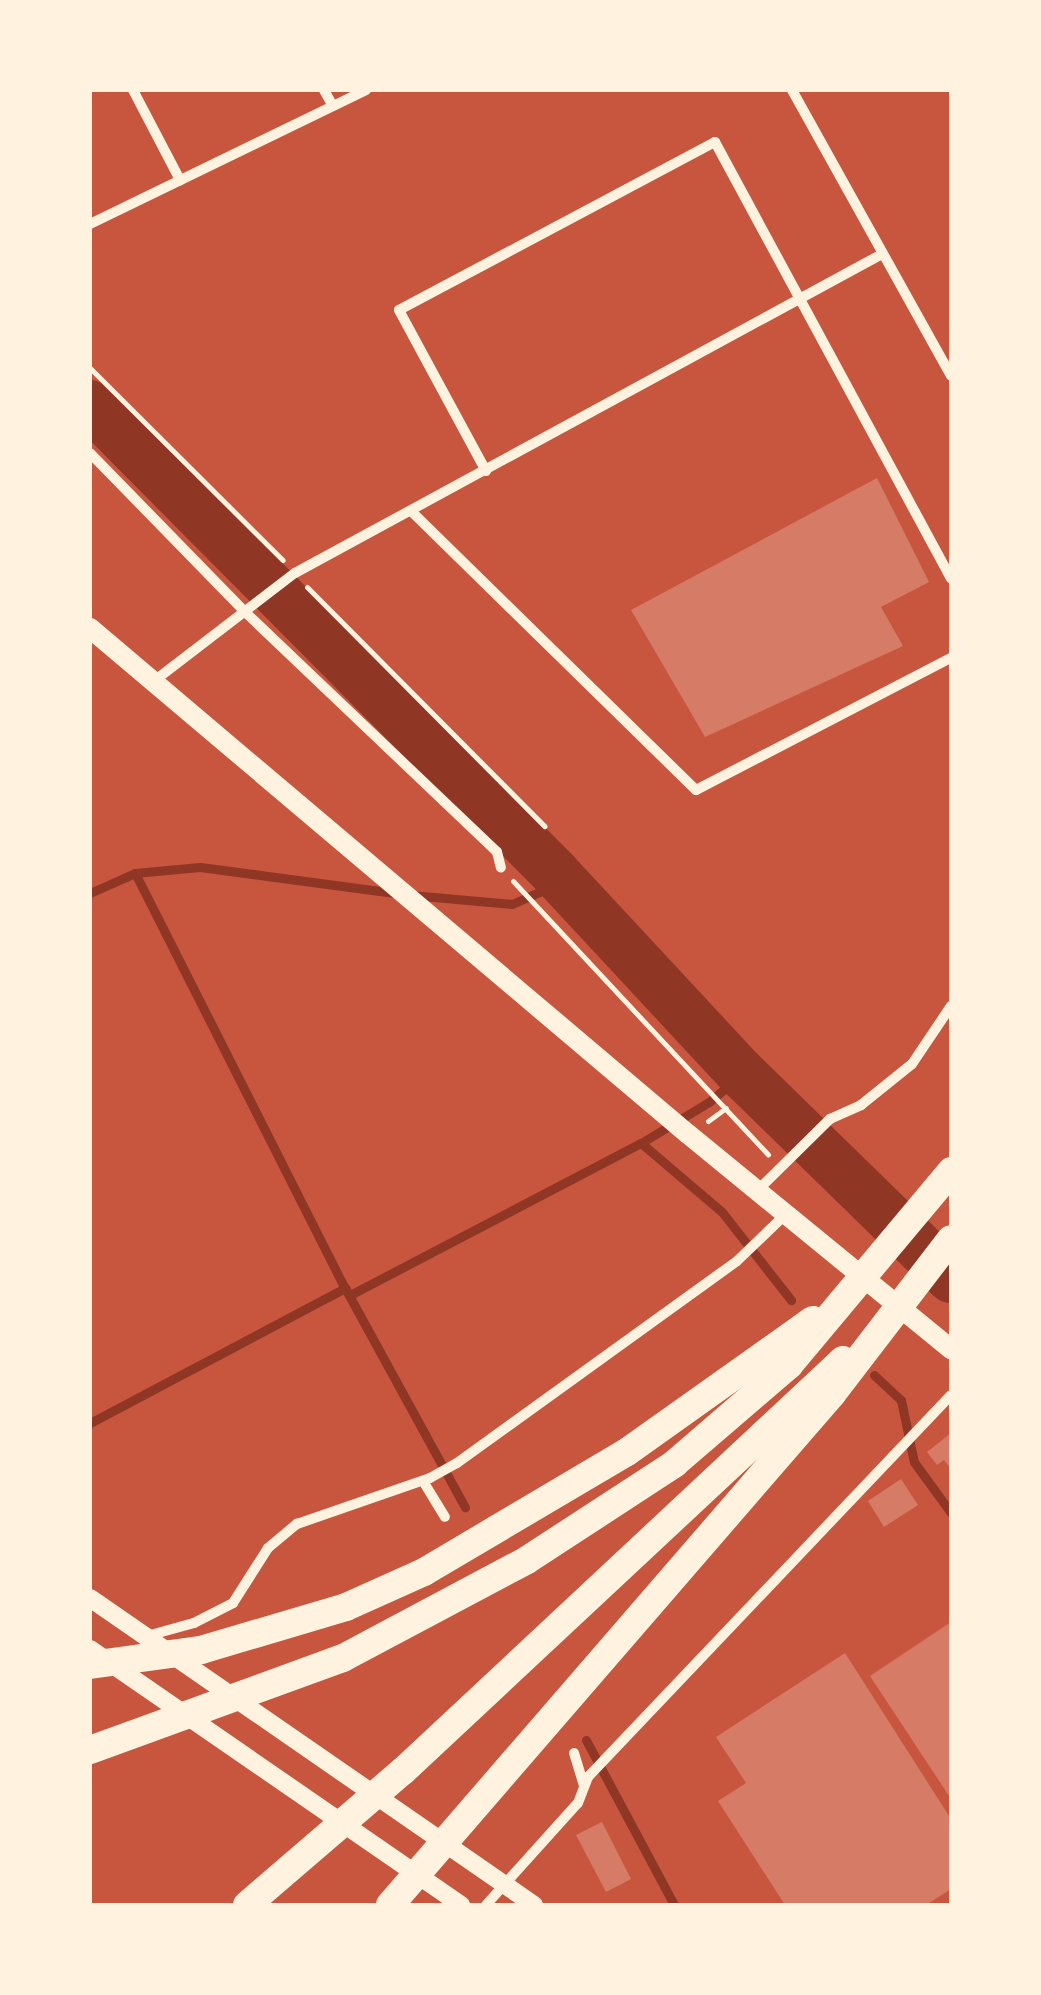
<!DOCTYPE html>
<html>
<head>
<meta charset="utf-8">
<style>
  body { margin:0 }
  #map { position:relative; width:1041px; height:1995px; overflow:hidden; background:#c8553d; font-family:Signika,sans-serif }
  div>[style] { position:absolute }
  .stream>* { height:9px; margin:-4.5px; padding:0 4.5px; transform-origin:4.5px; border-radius:4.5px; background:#8f3625 }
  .river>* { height:50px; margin:-25px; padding:0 25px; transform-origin:25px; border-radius:25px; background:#8f3625 }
  .building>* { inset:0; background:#d67c66 }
  .path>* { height:5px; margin:-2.5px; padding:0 2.5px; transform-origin:2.5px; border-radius:2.5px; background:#fff3e0 }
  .minor>* { height:10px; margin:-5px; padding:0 5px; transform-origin:5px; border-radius:5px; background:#fff3e0 }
  .tertiary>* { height:18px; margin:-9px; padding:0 9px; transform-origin:9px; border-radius:9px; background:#fff3e0 }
  .secondary>* { height:20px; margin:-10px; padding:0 10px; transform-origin:10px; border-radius:10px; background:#fff3e0 }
  .motorway>* { height:28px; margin:-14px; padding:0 14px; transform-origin:14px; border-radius:14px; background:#fff3e0 }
  span { translate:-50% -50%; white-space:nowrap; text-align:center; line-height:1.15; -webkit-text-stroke:8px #fff3e0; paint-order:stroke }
  .frame { position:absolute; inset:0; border:92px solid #fff3e0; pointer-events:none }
</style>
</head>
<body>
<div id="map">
  <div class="stream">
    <i style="left:135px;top:873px;width:465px;rotate:63.2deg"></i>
    <i style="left:345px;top:1288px;width:250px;rotate:61.3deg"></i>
    <i style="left:90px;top:893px;width:49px;rotate:-24deg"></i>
    <i style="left:135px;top:873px;width:65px;rotate:-5.3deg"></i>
    <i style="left:200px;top:867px;width:198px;rotate:7.6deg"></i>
    <i style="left:411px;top:895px;width:101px;rotate:5.1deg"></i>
    <i style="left:512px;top:904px;width:30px;rotate:-24deg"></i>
    <i style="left:539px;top:892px;width:25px;rotate:-50deg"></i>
    <i style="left:641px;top:1143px;width:79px;rotate:-31.1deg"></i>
    <i style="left:709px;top:1102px;width:43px;rotate:-40.3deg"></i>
    <i style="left:350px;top:1295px;width:328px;rotate:-27.6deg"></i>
    <i style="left:641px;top:1143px;width:106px;rotate:40.4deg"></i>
    <i style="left:722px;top:1212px;width:112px;rotate:51.9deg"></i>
    <i style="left:874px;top:1375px;width:37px;rotate:43deg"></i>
    <i style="left:901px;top:1400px;width:63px;rotate:78.2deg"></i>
    <i style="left:914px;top:1462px;width:63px;rotate:54deg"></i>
    <i style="left:90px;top:1423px;width:289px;rotate:-27.9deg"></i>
    <i style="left:586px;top:1740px;width:187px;rotate:61.9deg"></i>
  </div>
  <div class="river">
    <i style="left:90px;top:405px;width:660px;rotate:45.18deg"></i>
    <i style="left:555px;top:873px;width:275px;rotate:47.1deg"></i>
    <i style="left:742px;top:1074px;width:292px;rotate:44.3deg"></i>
  </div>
  <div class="building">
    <i style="clip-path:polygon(877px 478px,929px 582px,881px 607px,903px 646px,705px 737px,631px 610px)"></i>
    <i style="clip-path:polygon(951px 1433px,951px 1469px,944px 1460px,937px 1465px,927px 1452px)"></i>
    <i style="clip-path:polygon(901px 1479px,918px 1505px,884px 1527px,868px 1501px)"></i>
    <i style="clip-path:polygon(951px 1622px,951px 1799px,870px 1676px)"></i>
    <i style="clip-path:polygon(845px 1653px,951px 1819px,951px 1889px,926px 1905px,785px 1905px,718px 1801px,746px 1783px,716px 1737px)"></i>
    <i style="clip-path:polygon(602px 1822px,631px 1879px,606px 1892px,576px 1835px)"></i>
  </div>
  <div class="path">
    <i style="left:90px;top:368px;width:272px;rotate:44.9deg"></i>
    <i style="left:307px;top:587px;width:337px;rotate:45.2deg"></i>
    <i style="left:513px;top:881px;width:374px;rotate:47deg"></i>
    <i style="left:708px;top:1121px;width:22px;rotate:-36deg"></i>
  </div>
  <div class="minor">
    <i style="left:133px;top:90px;width:102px;rotate:62.4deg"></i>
    <i style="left:324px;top:90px;width:18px;rotate:61deg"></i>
    <i style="left:792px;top:90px;width:327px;rotate:60.9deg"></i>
    <i style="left:90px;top:224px;width:307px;rotate:-25.9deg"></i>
    <i style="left:90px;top:453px;width:221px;rotate:45.7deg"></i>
    <i style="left:244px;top:611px;width:349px;rotate:43.6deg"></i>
    <i style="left:497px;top:852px;width:16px;rotate:76deg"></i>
    <i style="left:486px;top:471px;width:183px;rotate:-118.4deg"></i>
    <i style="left:399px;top:310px;width:358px;rotate:-28deg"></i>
    <i style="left:715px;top:142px;width:496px;rotate:61.6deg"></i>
    <i style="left:411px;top:511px;width:399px;rotate:44.4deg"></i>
    <i style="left:696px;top:790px;width:287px;rotate:-27.4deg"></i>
    <i style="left:154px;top:681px;width:178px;rotate:-37.5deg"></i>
    <i style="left:295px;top:573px;width:668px;rotate:-28.52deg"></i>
    <i style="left:757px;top:1191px;width:103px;rotate:-44.6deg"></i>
    <i style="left:830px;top:1119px;width:34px;rotate:-24deg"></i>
    <i style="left:861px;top:1105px;width:65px;rotate:-38.8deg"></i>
    <i style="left:912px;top:1064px;width:70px;rotate:-56.1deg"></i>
    <i style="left:423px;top:1481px;width:42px;rotate:58.6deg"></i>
    <i style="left:147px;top:1636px;width:49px;rotate:-15.5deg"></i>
    <i style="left:194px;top:1623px;width:44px;rotate:-27.1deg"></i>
    <i style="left:233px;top:1603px;width:65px;rotate:-57.5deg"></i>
    <i style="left:268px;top:1548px;width:38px;rotate:-40deg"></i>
    <i style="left:297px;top:1524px;width:141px;rotate:-19.1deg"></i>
    <i style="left:430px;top:1478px;width:31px;rotate:-29deg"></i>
    <i style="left:457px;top:1463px;width:345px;rotate:-35.8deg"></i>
    <i style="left:737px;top:1261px;width:68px;rotate:-43.8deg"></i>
    <i style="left:574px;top:1753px;width:34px;rotate:73deg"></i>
    <i style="left:486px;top:1905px;width:137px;rotate:-48deg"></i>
    <i style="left:578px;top:1803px;width:28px;rotate:-69deg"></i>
    <i style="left:588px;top:1777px;width:527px;rotate:-46.46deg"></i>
  </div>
  <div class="tertiary">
    <i style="left:90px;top:1598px;width:540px;rotate:34.66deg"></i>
    <i style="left:90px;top:1649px;width:451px;rotate:34.6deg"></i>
  </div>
  <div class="secondary">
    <i style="left:90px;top:628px;width:783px;rotate:40.24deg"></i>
    <i style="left:688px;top:1134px;width:340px;rotate:39.3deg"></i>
  </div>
  <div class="motorway">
    <i style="left:90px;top:1665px;width:112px;rotate:-7.7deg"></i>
    <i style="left:201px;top:1650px;width:151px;rotate:-16.5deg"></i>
    <i style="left:346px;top:1607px;width:85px;rotate:-24.2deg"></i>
    <i style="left:424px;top:1572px;width:236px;rotate:-30.6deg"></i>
    <i style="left:627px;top:1452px;width:228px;rotate:-35.4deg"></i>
    <i style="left:90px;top:1750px;width:269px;rotate:-20deg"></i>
    <i style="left:343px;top:1658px;width:208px;rotate:-28deg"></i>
    <i style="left:527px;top:1560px;width:176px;rotate:-33.1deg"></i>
    <i style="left:674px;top:1464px;width:152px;rotate:-40.7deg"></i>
    <i style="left:789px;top:1365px;width:253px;rotate:-50.1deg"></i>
    <i style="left:247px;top:1905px;width:206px;rotate:-40.7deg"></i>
    <i style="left:403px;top:1771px;width:602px;rotate:-43.05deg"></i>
    <i style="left:390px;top:1905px;width:676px;rotate:-49.14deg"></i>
    <i style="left:832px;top:1394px;width:195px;rotate:-52.5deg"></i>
  </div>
  <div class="frame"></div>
</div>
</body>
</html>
